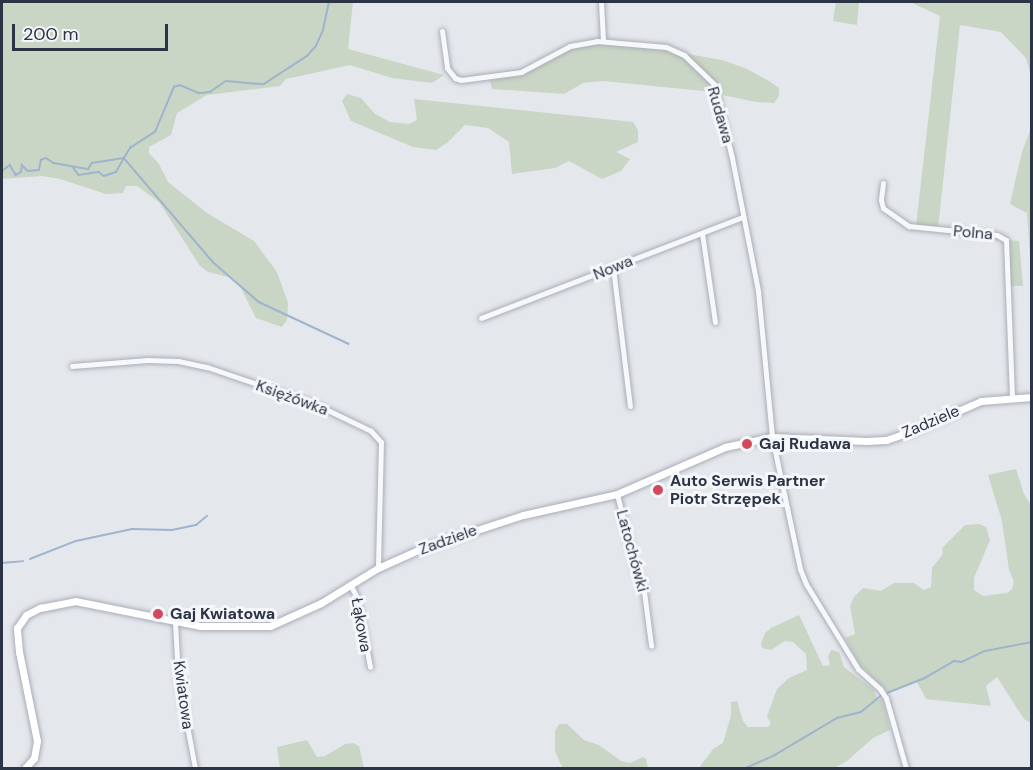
<!DOCTYPE html>
<html>
<head>
<meta charset="utf-8">
<style>
  body { margin:0 }
  #map { position:relative; width:1033px; height:770px; overflow:hidden; background:#e4e7ec; font-family:"DM Sans",sans-serif }
  div>[style] { position:absolute }
  .green>* { inset:0; background:#c9d6c5 }
  .stream>* { height:1.5px; margin:-0.75px; padding:0 0.75px; transform-origin:0.75px; border-radius:0.75px; background:#9fb4cc }
  .roads { filter:drop-shadow(0 0 2px #a9aeb7) drop-shadow(0 0 2px #a9aeb7) }
  .street>* { height:5px; margin:-2.5px; padding:0 2.5px; transform-origin:2.5px; border-radius:2.5px; background:#f7f8fa }
  .secondary>* { height:7px; margin:-3.5px; padding:0 3.5px; transform-origin:3.5px; border-radius:3.5px; background:#fff }
  .dots>* { width:16px; height:16px; translate:-50% -50%; box-sizing:border-box; border:3px solid #f4f6f9; border-radius:50% }
  span { translate:-50% -50%; white-space:nowrap; text-align:center; line-height:1.15; -webkit-text-stroke:6px #f4f6f9; paint-order:stroke }
  .street-label { font-size:16px; color:#2b3445 }
  .poi-label { font-size:16px; color:#2b3445; font-weight:700 }
  .left { translate:0 -50%; text-align:left }
  .frame { position:absolute; inset:0; border:3px solid #2b3445; pointer-events:none }
  .scale { position:absolute; left:12px; top:24px; width:156px; height:27px; box-sizing:border-box; border:3px solid #2b3445; border-top:0; padding-left:8px; font-size:18px; line-height:21px; white-space:nowrap; color:#2b3445; -webkit-text-stroke:4px #f4f6f9; paint-order:stroke }
</style>
</head>
<body>
<div id="map">
  <div class="green">
    <i style="clip-path:polygon(2px 2px,353px 2px,348px 49px,444px 75px,432px 83px,392px 78px,350px 65px,286px 79px,280px 86px,207px 95px,177px 113px,171px 135px,149px 147px,149px 153px,159px 164px,168px 182px,207px 213px,254px 241px,277px 272px,288px 303px,287px 320px,282px 327px,256px 318px,240px 286px,233px 278px,208px 272px,200px 266px,159px 202px,137px 186px,126px 186px,123px 193px,106px 194px,60px 179px,42px 176px,2px 179px)"></i>
    <i style="clip-path:polygon(836px 2px,859px 2px,857px 25px,833px 21px)"></i>
    <i style="clip-path:polygon(910px 2px,1031px 2px,1031px 76px,1026px 58px,1001px 32px,960px 25px,938px 228px,916px 226px,940px 16px)"></i>
    <i style="clip-path:polygon(608px 44px,660px 49px,722px 60px,745px 68px,769px 81px,779px 88px,779px 96px,774px 103px,756px 102px,703px 91px,603px 81px,583px 83px,564px 94px,492px 89px,490px 81px,534px 69px,560px 54px,580px 47px)"></i>
    <i style="clip-path:polygon(347px 94px,361px 98px,375px 114px,390px 122px,409px 124px,417px 120px,414px 99px,633px 122px,638px 130px,638px 142px,616px 152px,630px 159px,621px 171px,602px 179px,569px 161px,555px 168px,512px 174px,509px 142px,488px 128px,465px 125px,447px 143px,436px 150px,413px 147px,351px 121px,342px 101px)"></i>
    <i style="clip-path:polygon(1031px 128px,1031px 271px,1027px 213px,1010px 204px,1022px 152px)"></i>
    <i style="clip-path:polygon(1008px 240px,1019px 241px,1023px 286px,1009px 286px)"></i>
    <i style="clip-path:polygon(1016px 469px,1024px 494px,1031px 505px,1031px 723px,1024px 719px,997px 677px,986px 686px,991px 706px,926px 699px,917px 682px,889px 693px,860px 665px,845px 638px,855px 634px,850px 606px,854px 597px,863px 588px,881px 591px,894px 583px,914px 583px,924px 590px,931px 587px,932px 568px,943px 554px,942px 548px,965px 525px,979px 524px,986px 527px,990px 540px,974px 578px,974px 590px,983px 596px,1007px 593px,1012px 589px,1014px 582px,1009px 570px,1002px 521px,988px 475px)"></i>
    <i style="clip-path:polygon(799px 615px,823px 666px,830px 665px,828px 657px,831px 650px,839px 652px,844px 667px,873px 689px,878px 700px,882px 698px,890px 730px,873px 738px,847px 761px,836px 767px,699px 768px,713px 749px,723px 743px,731px 715px,731px 702px,737px 701px,743px 721px,748px 727px,768px 727px,771px 724px,767px 716px,777px 689px,789px 678px,807px 670px,806px 654px,793px 642px,785px 641px,771px 650px,762px 648px,761px 644px,765px 633px,771px 628px)"></i>
    <i style="clip-path:polygon(559px 724px,567px 724px,584px 740px,599px 745px,621px 761px,630px 763px,643px 757px,646px 759px,648px 768px,562px 767px,555px 751px,555px 731px)"></i>
    <i style="clip-path:polygon(307px 740px,317px 757px,325px 756px,345px 744px,353px 743px,359px 746px,364px 768px,280px 768px,277px 747px)"></i>
  </div>
  <div class="stream">
    <i style="left:73px;top:167px;width:10px;rotate:53deg"></i>
    <i style="left:79px;top:175px;width:20px;rotate:-9deg"></i>
    <i style="left:99px;top:172px;width:6px;rotate:39deg"></i>
    <i style="left:104px;top:176px;width:13px;rotate:-18deg"></i>
    <i style="left:116px;top:172px;width:16px;rotate:-60deg"></i>
    <i style="left:124px;top:158px;width:137px;rotate:49.4deg"></i>
    <i style="left:213px;top:262px;width:61px;rotate:41deg"></i>
    <i style="left:259px;top:302px;width:99px;rotate:25deg"></i>
    <i style="left:2px;top:171px;width:10px;rotate:-37deg"></i>
    <i style="left:10px;top:165px;width:12px;rotate:59deg"></i>
    <i style="left:16px;top:175px;width:6px;rotate:-31deg"></i>
    <i style="left:21px;top:172px;width:7px;rotate:-82deg"></i>
    <i style="left:22px;top:165px;width:8px;rotate:45deg"></i>
    <i style="left:28px;top:171px;width:11px;rotate:-5deg"></i>
    <i style="left:39px;top:170px;width:10px;rotate:-79deg"></i>
    <i style="left:41px;top:160px;width:5px;rotate:-22deg"></i>
    <i style="left:46px;top:158px;width:9px;rotate:32deg"></i>
    <i style="left:54px;top:163px;width:35px;rotate:10deg"></i>
    <i style="left:88px;top:169px;width:7px;rotate:-56deg"></i>
    <i style="left:92px;top:163px;width:32px;rotate:-9deg"></i>
    <i style="left:124px;top:158px;width:12px;rotate:-59deg"></i>
    <i style="left:130px;top:148px;width:30px;rotate:-33deg"></i>
    <i style="left:155px;top:132px;width:49px;rotate:-67.1deg"></i>
    <i style="left:174px;top:87px;width:6px;rotate:-18deg"></i>
    <i style="left:180px;top:85px;width:21px;rotate:23deg"></i>
    <i style="left:199px;top:93px;width:11px;rotate:-5deg"></i>
    <i style="left:210px;top:92px;width:19px;rotate:-35deg"></i>
    <i style="left:226px;top:81px;width:38px;rotate:5deg"></i>
    <i style="left:264px;top:84px;width:51px;rotate:-33.1deg"></i>
    <i style="left:307px;top:56px;width:13px;rotate:-48deg"></i>
    <i style="left:316px;top:46px;width:17px;rotate:-66deg"></i>
    <i style="left:323px;top:30px;width:29px;rotate:-78deg"></i>
    <i style="left:30px;top:559px;width:49px;rotate:-21.4deg"></i>
    <i style="left:76px;top:541px;width:57px;rotate:-12.1deg"></i>
    <i style="left:132px;top:529px;width:40px;rotate:1.4deg"></i>
    <i style="left:172px;top:530px;width:25px;rotate:-12deg"></i>
    <i style="left:196px;top:525px;width:14px;rotate:-39deg"></i>
    <i style="left:2px;top:563px;width:21px;rotate:-5deg"></i>
    <i style="left:887px;top:693px;width:41px;rotate:-21.5deg"></i>
    <i style="left:925px;top:678px;width:34px;rotate:-30deg"></i>
    <i style="left:954px;top:661px;width:8px;rotate:7deg"></i>
    <i style="left:962px;top:662px;width:25px;rotate:-26deg"></i>
    <i style="left:985px;top:651px;width:48px;rotate:-10.8deg"></i>
    <i style="left:746px;top:768px;width:32px;rotate:-24deg"></i>
    <i style="left:775px;top:755px;width:72px;rotate:-30.8deg"></i>
    <i style="left:837px;top:718px;width:25px;rotate:-14deg"></i>
    <i style="left:861px;top:712px;width:26px;rotate:-39deg"></i>
  </div>
  <div class="roads">
    <div class="street">
      <i style="left:601px;top:2px;width:39px;rotate:87deg"></i>
      <i style="left:442px;top:31px;width:37px;rotate:82deg"></i>
      <i style="left:447px;top:68px;width:13px;rotate:51deg"></i>
      <i style="left:455px;top:78px;width:6px;rotate:18deg"></i>
      <i style="left:461px;top:80px;width:61px;rotate:-7.6deg"></i>
      <i style="left:521px;top:72px;width:55px;rotate:-28deg"></i>
      <i style="left:570px;top:46px;width:27px;rotate:-10deg"></i>
      <i style="left:597px;top:41px;width:69px;rotate:5deg"></i>
      <i style="left:666px;top:47px;width:20px;rotate:24deg"></i>
      <i style="left:684px;top:55px;width:42px;rotate:44deg"></i>
      <i style="left:714px;top:84px;width:76px;rotate:76.3deg"></i>
      <i style="left:732px;top:158px;width:136px;rotate:78.9deg"></i>
      <i style="left:758px;top:291px;width:147px;rotate:84.5deg"></i>
      <i style="left:772px;top:437px;width:135px;rotate:78deg"></i>
      <i style="left:800px;top:569px;width:16px;rotate:68deg"></i>
      <i style="left:806px;top:584px;width:100px;rotate:58.5deg"></i>
      <i style="left:858px;top:669px;width:30px;rotate:42deg"></i>
      <i style="left:880px;top:689px;width:11px;rotate:56deg"></i>
      <i style="left:886px;top:698px;width:73px;rotate:74.1deg"></i>
      <i style="left:883px;top:183px;width:17px;rotate:97deg"></i>
      <i style="left:881px;top:200px;width:8px;rotate:76deg"></i>
      <i style="left:883px;top:208px;width:32px;rotate:35deg"></i>
      <i style="left:909px;top:226px;width:88px;rotate:5.8deg"></i>
      <i style="left:997px;top:235px;width:10px;rotate:29deg"></i>
      <i style="left:1006px;top:240px;width:157px;rotate:87.8deg"></i>
      <i style="left:702px;top:233px;width:90px;rotate:81.7deg"></i>
      <i style="left:613px;top:268px;width:139px;rotate:83deg"></i>
      <i style="left:481px;top:318px;width:281px;rotate:-21.1deg"></i>
      <i style="left:72px;top:366px;width:76px;rotate:-4.5deg"></i>
      <i style="left:148px;top:360px;width:30px;rotate:2deg"></i>
      <i style="left:178px;top:361px;width:30px;rotate:12deg"></i>
      <i style="left:207px;top:367px;width:112px;rotate:18.8deg"></i>
      <i style="left:313px;top:403px;width:64px;rotate:25.8deg"></i>
      <i style="left:371px;top:431px;width:15px;rotate:48deg"></i>
      <i style="left:381px;top:442px;width:126px;rotate:91.4deg"></i>
      <i style="left:617px;top:494px;width:76px;rotate:76.3deg"></i>
      <i style="left:635px;top:568px;width:18px;rotate:63deg"></i>
      <i style="left:643px;top:584px;width:62px;rotate:82.5deg"></i>
      <i style="left:350px;top:584px;width:16px;rotate:63deg"></i>
      <i style="left:357px;top:598px;width:70px;rotate:79.3deg"></i>
      <i style="left:175px;top:622px;width:56px;rotate:86.9deg"></i>
      <i style="left:178px;top:678px;width:92px;rotate:79.3deg"></i>
    </div>
    <div class="secondary">
      <i style="left:25px;top:768px;width:13px;rotate:-48deg"></i>
      <i style="left:34px;top:758px;width:17px;rotate:-80deg"></i>
      <i style="left:37px;top:741px;width:91px;rotate:-101.4deg"></i>
      <i style="left:19px;top:652px;width:24px;rotate:-95deg"></i>
      <i style="left:17px;top:628px;width:16px;rotate:-55deg"></i>
      <i style="left:26px;top:615px;width:16px;rotate:-27deg"></i>
      <i style="left:40px;top:608px;width:36px;rotate:-11deg"></i>
      <i style="left:75px;top:601px;width:127px;rotate:11.3deg"></i>
      <i style="left:200px;top:626px;width:70px"></i>
      <i style="left:270px;top:626px;width:56px;rotate:-24.3deg"></i>
      <i style="left:321px;top:603px;width:67px;rotate:-31.6deg"></i>
      <i style="left:378px;top:568px;width:51px;rotate:-24.1deg"></i>
      <i style="left:425px;top:547px;width:103px;rotate:-18.1deg"></i>
      <i style="left:523px;top:515px;width:96px;rotate:-12.6deg"></i>
      <i style="left:617px;top:494px;width:118px;rotate:-23.5deg"></i>
      <i style="left:725px;top:447px;width:48px;rotate:-12deg"></i>
      <i style="left:772px;top:437px;width:94px;rotate:2.4deg"></i>
      <i style="left:866px;top:441px;width:20px;rotate:-3deg"></i>
      <i style="left:886px;top:440px;width:28px;rotate:-19deg"></i>
      <i style="left:912px;top:431px;width:75px;rotate:-23.5deg"></i>
      <i style="left:981px;top:401px;width:51px;rotate:-4.5deg"></i>
    </div>
  </div>
  <div class="dots">
    <i style="left:747px;top:444px;background:#d1495b"></i>
    <i style="left:658px;top:490px;background:#d1495b"></i>
    <i style="left:158px;top:614px;background:#d1495b"></i>
  </div>
  <div class="street-label">
    <span style="left:720px;top:115px;rotate:74deg">Rudawa</span>
    <span style="left:973px;top:233px;rotate:5deg">Polna</span>
    <span style="left:613px;top:268px;rotate:-22deg">Nowa</span>
    <span style="left:292px;top:398px;rotate:20deg">Księżówka</span>
    <span style="left:931px;top:422px;rotate:-23deg">Zadziele</span>
    <span style="left:448px;top:540px;rotate:-20deg">Zadziele</span>
    <span style="left:632px;top:551px;rotate:75deg">Latochówki</span>
    <span style="left:361px;top:625px;rotate:80deg">Łąkowa</span>
    <span style="left:183px;top:695px;rotate:82deg">Kwiatowa</span>
  </div>
  <div class="poi-label">
    <span class="left" style="left:759px;top:444px">Gaj Rudawa</span>
    <span class="left" style="left:670px;top:490px">Auto Serwis Partner<br>Piotr Strzępek</span>
    <span class="left" style="left:170px;top:614px">Gaj Kwiatowa</span>
  </div>
  <div class="frame"></div>
  <div class="scale">200 m</div>
</div>
</body>
</html>
